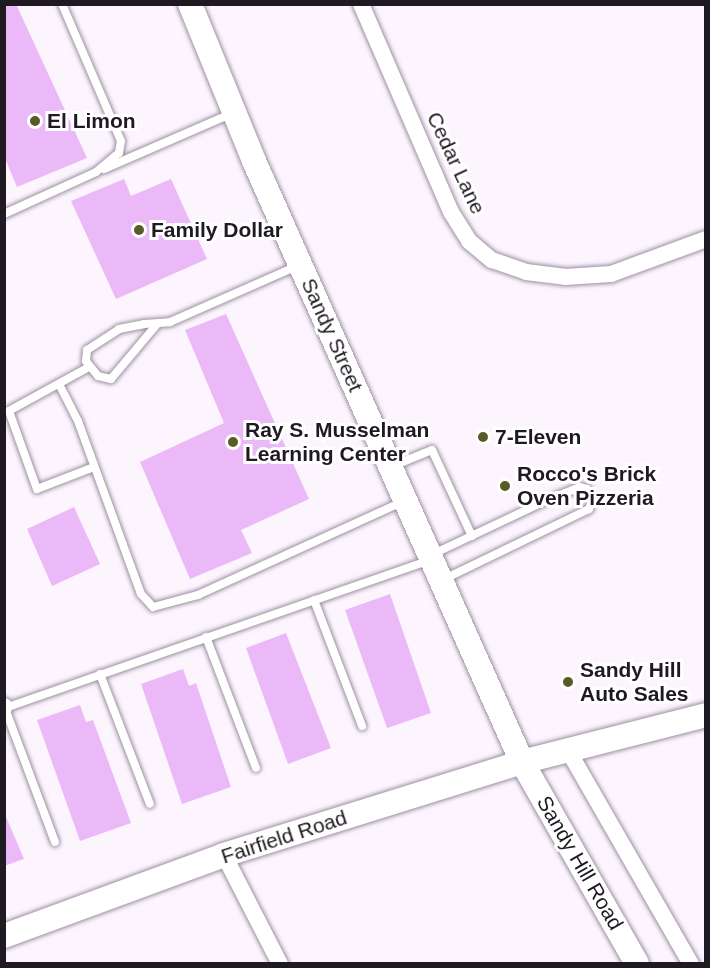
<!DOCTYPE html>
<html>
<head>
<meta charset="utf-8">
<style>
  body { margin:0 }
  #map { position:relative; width:710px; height:968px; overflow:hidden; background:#fcf5fe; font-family:Helvetica,sans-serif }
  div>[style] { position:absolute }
  .building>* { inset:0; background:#ebb9f7 }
  .roads { filter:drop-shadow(0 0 2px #9f8fa3) drop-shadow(0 0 2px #9f8fa3) }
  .lane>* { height:8px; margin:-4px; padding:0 4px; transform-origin:4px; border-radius:4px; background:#fff }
  .street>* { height:16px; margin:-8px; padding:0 8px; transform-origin:8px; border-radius:8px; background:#fff }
  .secondary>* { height:24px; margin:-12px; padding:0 12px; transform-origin:12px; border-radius:12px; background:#fff }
  .dots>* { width:16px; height:16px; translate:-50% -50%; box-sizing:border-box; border:3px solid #fff; border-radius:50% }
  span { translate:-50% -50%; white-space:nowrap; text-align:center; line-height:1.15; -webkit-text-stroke:6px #fff; paint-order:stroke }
  .poi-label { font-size:21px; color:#1f1921; font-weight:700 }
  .left { translate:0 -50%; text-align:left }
  .street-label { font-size:21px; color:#1f1921 }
  .frame { position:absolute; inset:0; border:6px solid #1f1921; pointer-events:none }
</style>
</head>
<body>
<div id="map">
  <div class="building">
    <i style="clip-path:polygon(4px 4px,16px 4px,87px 158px,17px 187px,4px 156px)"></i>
    <i style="clip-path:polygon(124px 179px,131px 196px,171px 179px,207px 259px,116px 299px,71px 201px)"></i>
    <i style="clip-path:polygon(226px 314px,309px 499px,241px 530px,252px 553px,190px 579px,140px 462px,224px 423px,185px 330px)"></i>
    <i style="clip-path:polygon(74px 507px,100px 564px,52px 586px,27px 529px)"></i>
    <i style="clip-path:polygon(390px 594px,431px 713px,387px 728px,345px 610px)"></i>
    <i style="clip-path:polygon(286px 633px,331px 748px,288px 764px,246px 648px)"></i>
    <i style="clip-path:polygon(183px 669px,189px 686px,196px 683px,231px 787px,182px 804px,141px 684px)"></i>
    <i style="clip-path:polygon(80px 705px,86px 722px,93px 720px,131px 823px,80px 841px,37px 720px)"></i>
    <i style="clip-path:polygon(4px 812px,24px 859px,4px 866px)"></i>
  </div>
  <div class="roads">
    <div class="lane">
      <i style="left:104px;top:169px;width:141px;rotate:-23.5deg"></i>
      <i style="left:4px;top:214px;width:101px;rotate:-24.5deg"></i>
      <i style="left:96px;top:172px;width:30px;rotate:-40deg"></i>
      <i style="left:119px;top:153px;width:12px;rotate:-81deg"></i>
      <i style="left:121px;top:141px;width:149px;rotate:-113.3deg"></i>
      <i style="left:158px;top:323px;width:73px;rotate:130deg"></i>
      <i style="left:111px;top:379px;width:13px;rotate:-167deg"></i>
      <i style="left:98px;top:376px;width:19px;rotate:-129deg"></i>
      <i style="left:86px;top:361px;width:11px;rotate:-85deg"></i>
      <i style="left:87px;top:350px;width:38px;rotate:-33deg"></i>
      <i style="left:119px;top:329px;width:25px;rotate:-11deg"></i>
      <i style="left:144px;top:324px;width:26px;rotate:-4deg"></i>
      <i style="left:170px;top:322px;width:139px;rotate:-23.8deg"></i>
      <i style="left:89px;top:367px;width:91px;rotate:151.2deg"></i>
      <i style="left:9px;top:411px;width:83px;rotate:70.3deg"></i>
      <i style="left:37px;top:489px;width:61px;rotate:-21.1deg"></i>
      <i style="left:59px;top:384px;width:42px;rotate:62.8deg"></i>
      <i style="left:78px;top:421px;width:184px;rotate:70deg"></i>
      <i style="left:141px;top:594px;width:18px;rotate:47deg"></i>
      <i style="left:153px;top:607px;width:47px;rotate:-14.9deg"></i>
      <i style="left:198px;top:595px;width:224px;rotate:-24.5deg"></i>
      <i style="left:393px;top:466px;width:42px;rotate:-22.3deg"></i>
      <i style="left:432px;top:450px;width:95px;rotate:65.1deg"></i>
      <i style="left:431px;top:555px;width:124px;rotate:-25.3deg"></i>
      <i style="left:543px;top:502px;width:40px;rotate:-22deg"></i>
      <i style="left:580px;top:487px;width:7px;rotate:16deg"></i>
      <i style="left:587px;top:489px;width:13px;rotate:67deg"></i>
      <i style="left:592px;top:501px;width:9px;rotate:111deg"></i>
      <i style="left:589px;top:509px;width:161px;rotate:154.2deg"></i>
      <i style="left:314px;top:600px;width:135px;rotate:69.1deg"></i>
      <i style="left:206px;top:637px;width:140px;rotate:69.1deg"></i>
      <i style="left:100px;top:674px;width:139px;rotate:69deg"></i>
      <i style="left:55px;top:842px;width:143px;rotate:-110.5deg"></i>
      <i style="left:5px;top:708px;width:448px;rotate:-19.2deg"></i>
    </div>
    <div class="street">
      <i style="left:361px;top:4px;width:227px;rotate:66.6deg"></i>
      <i style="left:451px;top:212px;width:34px;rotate:58deg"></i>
      <i style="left:469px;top:241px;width:30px;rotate:40deg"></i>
      <i style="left:492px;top:260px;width:36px;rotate:19deg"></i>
      <i style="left:526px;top:272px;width:39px;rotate:7deg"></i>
      <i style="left:565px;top:277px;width:46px;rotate:-3.7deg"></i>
      <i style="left:611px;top:274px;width:101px;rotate:-20.2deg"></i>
      <i style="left:4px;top:706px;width:2px;rotate:90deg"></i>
      <i style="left:569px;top:752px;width:245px;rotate:60.1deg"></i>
      <i style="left:224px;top:855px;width:123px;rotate:62.8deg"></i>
    </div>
    <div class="secondary">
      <i style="left:190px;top:4px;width:170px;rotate:67.8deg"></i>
      <i style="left:254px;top:161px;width:658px;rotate:65.97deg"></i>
      <i style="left:522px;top:762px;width:232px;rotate:60.3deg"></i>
      <i style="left:4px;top:936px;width:234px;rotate:-20.2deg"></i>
      <i style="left:224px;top:855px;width:312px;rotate:-17.3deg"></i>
      <i style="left:522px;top:762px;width:190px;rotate:-14.3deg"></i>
    </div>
  </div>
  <div class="dots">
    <i style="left:35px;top:121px;background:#5a5a27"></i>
    <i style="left:139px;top:230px;background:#5a5a27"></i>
    <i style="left:483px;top:437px;background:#5a5a27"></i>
    <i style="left:233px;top:442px;background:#5a5a27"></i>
    <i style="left:505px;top:486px;background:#5a5a27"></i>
    <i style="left:568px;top:682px;background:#5a5a27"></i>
  </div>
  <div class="poi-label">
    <span class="left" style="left:47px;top:121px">El Limon</span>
    <span class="left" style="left:151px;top:230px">Family Dollar</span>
    <span class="left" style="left:245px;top:442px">Ray S. Musselman<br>Learning Center</span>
    <span class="left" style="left:495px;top:437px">7-Eleven</span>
    <span class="left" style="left:517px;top:486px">Rocco's Brick<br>Oven Pizzeria</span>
    <span class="left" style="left:580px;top:682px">Sandy Hill<br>Auto Sales</span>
  </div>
  <div class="street-label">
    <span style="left:456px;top:163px;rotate:65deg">Cedar Lane</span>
    <span style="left:332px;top:335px;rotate:66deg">Sandy Street</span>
    <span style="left:284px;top:837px;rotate:-18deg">Fairfield Road</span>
    <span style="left:580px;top:863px;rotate:60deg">Sandy Hill Road</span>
  </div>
  <div class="frame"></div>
</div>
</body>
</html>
